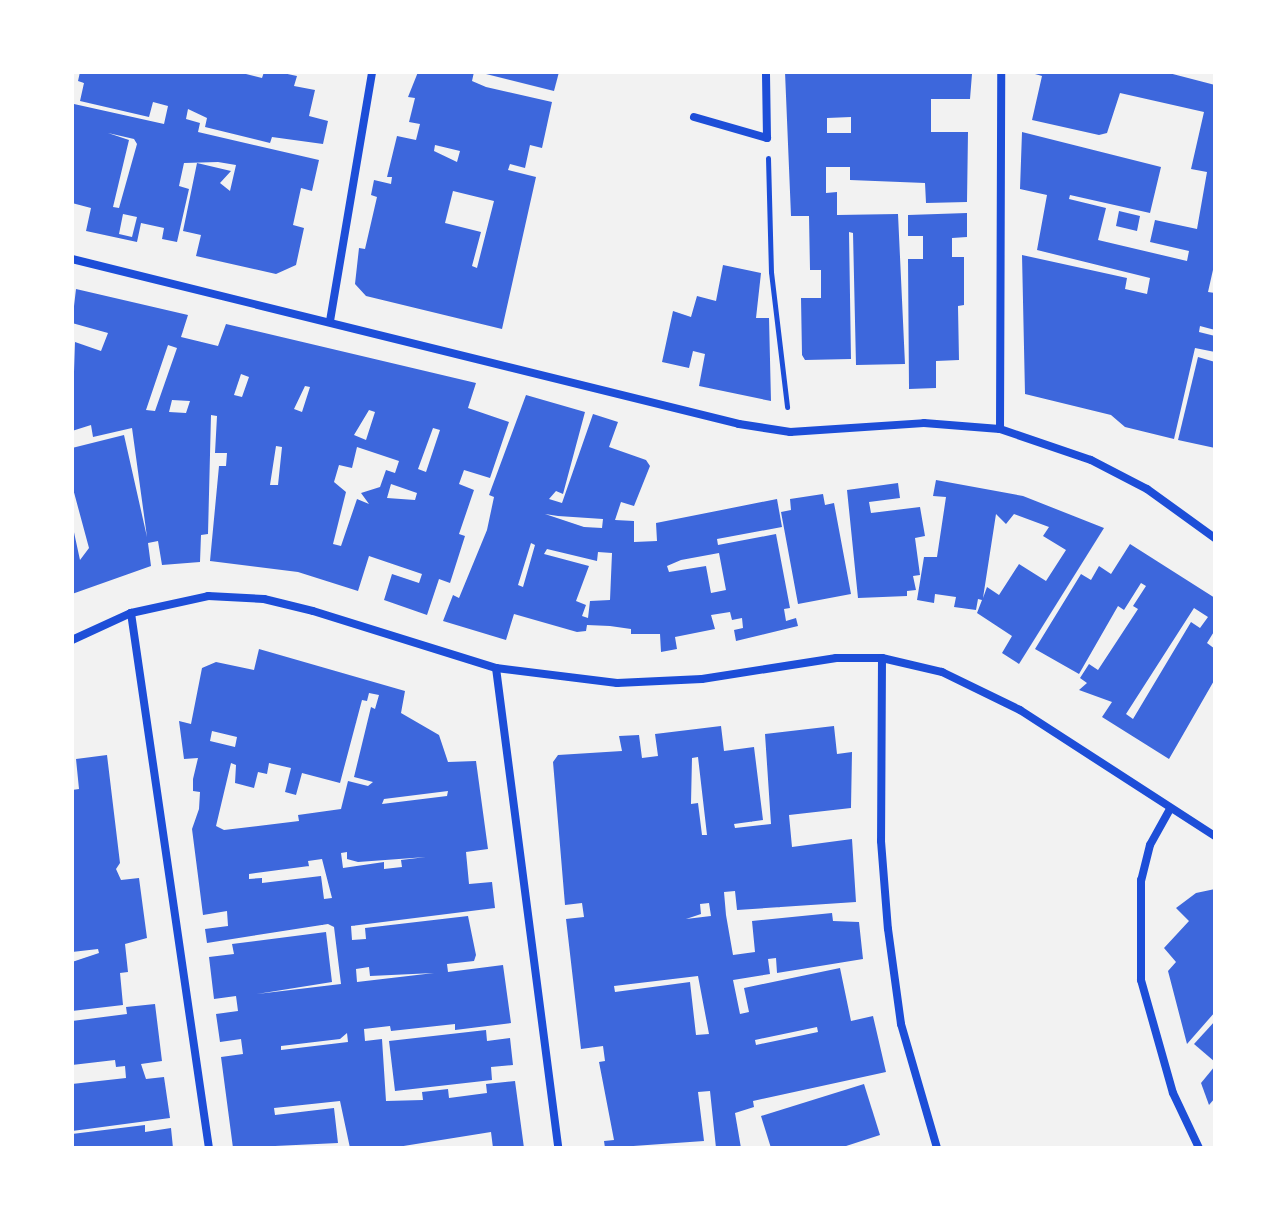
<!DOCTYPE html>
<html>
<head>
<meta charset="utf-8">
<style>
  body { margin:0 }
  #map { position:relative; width:1287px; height:1220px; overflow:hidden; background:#f2f2f2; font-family:Bitter,serif }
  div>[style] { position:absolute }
  .building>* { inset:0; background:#3d67dc }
  .path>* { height:5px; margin:-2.5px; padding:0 2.5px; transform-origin:2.5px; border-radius:2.5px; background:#1d4ed8 }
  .minor>* { height:8px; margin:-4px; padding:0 4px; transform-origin:4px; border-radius:4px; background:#1d4ed8 }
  span { translate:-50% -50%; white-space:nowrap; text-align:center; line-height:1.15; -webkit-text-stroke:6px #fff; paint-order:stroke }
  .frame { position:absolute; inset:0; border:74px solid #fff; pointer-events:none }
</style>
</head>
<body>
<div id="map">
  <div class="building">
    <i style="clip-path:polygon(evenodd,80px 72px,238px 72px,262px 78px,264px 72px,278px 72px,297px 76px,294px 86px,315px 90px,309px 116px,328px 121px,323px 144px,272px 137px,270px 143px,205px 127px,207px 118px,188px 109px,186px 119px,200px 123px,198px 132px,319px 160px,312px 191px,301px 188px,293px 225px,304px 228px,296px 265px,276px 274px,196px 256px,201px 235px,183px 231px,197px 163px,231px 171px,220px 183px,230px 191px,236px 165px,218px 162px,184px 163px,179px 186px,189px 189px,177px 242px,162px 239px,164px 228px,141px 223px,137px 242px,86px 231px,91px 208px,72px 203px,74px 104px,164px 124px,168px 106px,153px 102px,149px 117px,80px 101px,84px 83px,78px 81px,80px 72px,108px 133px,134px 139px,137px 144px,119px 208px,113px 207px,129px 140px,108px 133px,80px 72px,123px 214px,137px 217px,132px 237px,119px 234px,123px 214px)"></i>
    <i style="clip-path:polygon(evenodd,418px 72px,474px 72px,472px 81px,486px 87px,552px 102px,542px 148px,530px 145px,525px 168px,510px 164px,508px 170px,536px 177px,502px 329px,366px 296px,355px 284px,359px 248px,365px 249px,377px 197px,371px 195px,374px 180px,391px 184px,392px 177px,387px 177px,397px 136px,416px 140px,420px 124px,409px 122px,415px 98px,408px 97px,418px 72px,435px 145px,460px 151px,457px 162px,434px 151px,435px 145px,418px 72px,453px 191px,494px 201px,477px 268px,472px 266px,481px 232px,445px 223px,453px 191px)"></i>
    <i style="clip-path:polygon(478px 72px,559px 72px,554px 91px)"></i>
    <i style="clip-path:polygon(evenodd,785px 72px,972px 74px,970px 99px,931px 99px,931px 132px,968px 132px,967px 202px,926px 203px,925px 183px,850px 180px,850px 167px,826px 167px,826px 193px,837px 192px,837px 215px,898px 214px,905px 364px,856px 365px,853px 233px,849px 232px,851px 359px,805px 360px,802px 355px,801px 298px,821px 298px,821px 270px,810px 270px,809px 216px,791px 216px,785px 72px,851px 117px,851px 133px,827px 133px,827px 118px,851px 117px)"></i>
    <i style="clip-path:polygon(1028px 72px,1165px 72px,1215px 85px,1215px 261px,1208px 292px,1215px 293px,1215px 330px,1200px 326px,1199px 332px,1215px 336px,1215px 352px,1195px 348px,1174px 439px,1125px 427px,1111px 415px,1025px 394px,1022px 255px,1127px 278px,1125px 289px,1147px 294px,1150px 278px,1037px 250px,1047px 195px,1020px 189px,1022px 132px,1161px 167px,1150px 213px,1070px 195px,1069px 199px,1106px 208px,1098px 240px,1187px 261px,1189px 251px,1150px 242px,1155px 220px,1197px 229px,1207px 172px,1191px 169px,1204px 112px,1120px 93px,1107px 133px,1099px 135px,1032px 120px,1042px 76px)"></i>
    <i style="clip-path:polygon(1119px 211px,1140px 216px,1137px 231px,1116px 226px)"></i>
    <i style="clip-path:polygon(967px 213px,967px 237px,952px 238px,952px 257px,964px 257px,964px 305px,958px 306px,959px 360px,936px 361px,936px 388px,909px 389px,908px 259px,923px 259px,923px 236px,908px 236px,908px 215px)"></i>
    <i style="clip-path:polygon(723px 265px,761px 273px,756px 318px,769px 318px,771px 401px,699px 386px,705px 354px,693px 351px,689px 368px,662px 362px,673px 311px,691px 317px,697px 296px,716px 301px)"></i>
    <i style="clip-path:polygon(evenodd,76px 289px,188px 315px,181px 337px,218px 346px,226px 324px,476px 383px,468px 408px,509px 422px,490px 478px,464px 470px,459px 484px,474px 490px,459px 534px,465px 536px,450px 583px,439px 579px,427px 615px,384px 600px,392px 574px,419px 583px,422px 574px,369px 556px,358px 591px,298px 572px,210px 561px,219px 466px,226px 466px,227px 453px,215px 453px,217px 416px,211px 415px,208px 534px,201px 535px,200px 562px,162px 565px,158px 541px,148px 543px,151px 566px,72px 594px,72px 523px,80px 560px,89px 548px,72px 485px,72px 448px,124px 435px,147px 537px,132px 428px,93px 437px,91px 425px,72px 431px,75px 342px,101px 351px,108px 333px,72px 323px,76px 289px,168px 345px,177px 348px,155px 411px,146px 410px,168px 345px,76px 289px,241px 374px,249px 377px,242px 397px,234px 395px,241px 374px,76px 289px,305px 386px,310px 387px,302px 412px,294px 409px,305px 386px,76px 289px,172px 400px,190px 401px,186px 413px,169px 412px,172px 400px,76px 289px,369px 410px,375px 412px,366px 440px,354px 435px,369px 410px,76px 289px,433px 428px,440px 430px,426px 472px,418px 469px,433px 428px,76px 289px,276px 446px,282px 447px,278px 485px,270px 485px,276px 446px,76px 289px,357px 447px,399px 461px,395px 473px,386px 470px,380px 487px,361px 493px,369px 504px,357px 499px,341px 546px,333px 544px,346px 492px,334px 482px,339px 465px,352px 468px,357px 447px,76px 289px,391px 484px,417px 493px,415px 500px,387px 498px,391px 484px)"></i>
    <i style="clip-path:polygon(1198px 357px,1215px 362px,1215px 448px,1178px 440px)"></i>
    <i style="clip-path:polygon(evenodd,526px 395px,585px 412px,563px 494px,556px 491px,549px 499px,562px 503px,593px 414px,618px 422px,609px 447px,646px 460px,650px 466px,634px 506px,621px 502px,615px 520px,634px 521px,634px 542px,657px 541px,656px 523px,777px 499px,782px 527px,717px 539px,718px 545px,776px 534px,790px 608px,784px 609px,786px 621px,796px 618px,798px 626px,736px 641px,734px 630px,743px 628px,742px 618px,732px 620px,730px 612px,711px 615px,715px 629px,675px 637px,677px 649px,661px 652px,660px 634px,631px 634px,631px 629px,610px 626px,587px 625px,586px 631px,577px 632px,514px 614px,506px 640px,443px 621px,453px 595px,459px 598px,487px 530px,494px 497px,489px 495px,526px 395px,545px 514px,558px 516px,603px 519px,602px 528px,584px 527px,545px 514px,526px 395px,531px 543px,535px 545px,523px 587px,518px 585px,531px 543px,526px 395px,547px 549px,597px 561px,598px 552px,612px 553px,610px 600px,590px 601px,588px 618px,582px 616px,586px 605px,576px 601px,589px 566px,544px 554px,547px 549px,526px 395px,719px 553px,726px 590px,711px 593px,706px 566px,669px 572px,667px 566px,681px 560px,719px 553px)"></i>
    <i style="clip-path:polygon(evenodd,936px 480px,1023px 496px,1104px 528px,1019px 664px,1002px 653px,1012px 636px,977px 613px,982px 600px,978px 599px,976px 610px,954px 607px,956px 597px,935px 594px,934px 603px,917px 600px,924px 557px,937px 557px,946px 497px,933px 496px,936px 480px,996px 514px,1006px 524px,1014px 514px,1049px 527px,1043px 536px,1066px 550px,1046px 581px,1019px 564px,999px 595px,987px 587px,983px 598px,996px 514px)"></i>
    <i style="clip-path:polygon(898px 483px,900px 498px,869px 502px,871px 513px,920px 507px,925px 536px,915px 538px,920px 575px,913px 576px,916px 590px,907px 591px,907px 596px,858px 598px,847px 490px)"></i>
    <i style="clip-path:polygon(823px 494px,825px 505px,834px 503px,851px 594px,798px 604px,781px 512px,791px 510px,790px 499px)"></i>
    <i style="clip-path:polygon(evenodd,1130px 544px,1215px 598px,1215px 630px,1207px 643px,1215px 649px,1215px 679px,1169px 759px,1102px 717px,1112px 702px,1079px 690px,1087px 683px,1080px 678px,1089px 664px,1098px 670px,1138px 609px,1133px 606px,1146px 586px,1141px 583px,1124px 610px,1118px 606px,1079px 674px,1035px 649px,1081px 574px,1091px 580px,1099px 566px,1111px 574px,1130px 544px,1194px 608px,1208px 617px,1200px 628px,1191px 622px,1133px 719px,1126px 714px,1194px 608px)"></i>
    <i style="clip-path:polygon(evenodd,259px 649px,405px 691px,401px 713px,439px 735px,448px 762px,476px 761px,488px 849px,466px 852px,469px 884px,492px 882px,495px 908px,351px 926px,352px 940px,366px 939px,365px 928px,468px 916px,476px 955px,474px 961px,447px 964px,448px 972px,503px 965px,511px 1023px,455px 1030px,455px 1024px,391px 1031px,390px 1026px,364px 1029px,365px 1041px,382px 1039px,386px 1101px,423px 1100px,422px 1092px,448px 1089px,449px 1098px,487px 1093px,486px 1084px,515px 1081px,524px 1148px,493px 1148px,491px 1132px,391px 1148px,350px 1148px,340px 1101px,274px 1108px,275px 1115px,334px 1108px,338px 1143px,233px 1148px,221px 1057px,243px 1054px,241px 1039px,220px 1042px,216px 1014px,238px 1011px,236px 996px,214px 999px,209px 957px,234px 954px,232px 944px,326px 932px,332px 982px,257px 994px,341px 984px,334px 927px,328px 924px,207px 943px,205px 929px,228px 926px,227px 911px,203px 915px,192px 829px,199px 809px,200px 792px,193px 791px,193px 779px,198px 758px,184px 759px,179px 721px,191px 724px,202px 668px,216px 662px,254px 670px,259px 649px,369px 693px,379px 695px,375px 709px,371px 707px,354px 777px,373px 782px,368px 786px,348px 781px,341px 809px,298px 815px,299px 821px,224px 830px,216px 826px,231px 763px,236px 765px,235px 783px,254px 788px,258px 772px,267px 774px,269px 763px,291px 768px,285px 792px,296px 795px,302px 773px,340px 783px,362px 700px,367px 701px,369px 693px,259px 649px,212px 731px,237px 737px,235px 747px,210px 741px,212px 731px,259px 649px,448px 791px,447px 796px,382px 804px,384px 799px,448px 791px,259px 649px,347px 852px,347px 859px,358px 862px,426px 857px,401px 860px,402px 867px,384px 869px,384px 862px,343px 868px,341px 853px,347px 852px,259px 649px,322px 859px,332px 898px,324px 899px,321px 876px,262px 883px,262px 878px,249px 879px,249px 874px,309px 866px,308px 861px,322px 859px,259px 649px,369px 967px,370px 976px,434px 973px,357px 982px,356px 969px,369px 967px,259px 649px,347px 1033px,348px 1042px,281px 1050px,281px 1046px,340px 1039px,347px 1033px)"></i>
    <i style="clip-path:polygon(evenodd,721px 726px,724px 751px,754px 747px,763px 820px,734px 824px,735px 828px,771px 824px,765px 734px,834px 726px,837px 754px,852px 752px,851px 808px,789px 815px,792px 847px,852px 839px,856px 902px,737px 910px,735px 891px,724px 892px,726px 915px,733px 955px,755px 952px,752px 921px,832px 913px,833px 921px,859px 922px,863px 959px,777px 973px,776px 958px,768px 959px,770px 974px,733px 980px,740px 1014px,749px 1012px,744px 988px,840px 968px,851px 1021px,873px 1016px,886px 1072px,753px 1101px,754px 1107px,735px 1113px,741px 1148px,716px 1148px,710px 1091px,698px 1092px,704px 1141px,605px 1148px,604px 1141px,614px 1140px,599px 1062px,605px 1061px,603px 1046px,581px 1049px,566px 919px,584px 917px,582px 903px,565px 905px,553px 762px,558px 755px,622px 751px,619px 736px,639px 735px,642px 758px,658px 756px,655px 734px,721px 726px,698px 757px,707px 835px,702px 835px,698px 803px,691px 804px,692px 758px,698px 757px,721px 726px,709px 903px,711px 916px,686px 919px,701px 914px,700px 904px,709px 903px,721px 726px,698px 976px,709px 1034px,696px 1035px,690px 982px,615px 992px,614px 986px,698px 976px,721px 726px,817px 1027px,818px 1032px,756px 1045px,755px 1040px,817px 1027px)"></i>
    <i style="clip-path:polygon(107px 755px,120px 863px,116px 869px,121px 880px,139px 878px,147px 938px,125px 944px,128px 972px,120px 973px,123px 1005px,72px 1011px,72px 962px,99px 953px,98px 949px,72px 952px,72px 790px,79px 789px,76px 759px)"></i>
    <i style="clip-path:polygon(1215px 889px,1215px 1012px,1187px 1044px,1168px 971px,1176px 962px,1164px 948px,1189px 921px,1176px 908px,1196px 893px)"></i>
    <i style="clip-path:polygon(155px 1004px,162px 1061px,141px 1064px,146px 1079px,164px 1077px,170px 1118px,72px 1131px,72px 1084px,126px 1078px,125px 1066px,116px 1067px,115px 1060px,72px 1065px,72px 1021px,127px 1014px,126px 1007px)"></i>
    <i style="clip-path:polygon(1215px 1021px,1215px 1062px,1194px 1044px)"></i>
    <i style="clip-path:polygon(486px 1030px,487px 1041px,510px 1038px,513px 1065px,491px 1067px,492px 1080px,395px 1091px,389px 1041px)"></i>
    <i style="clip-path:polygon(1215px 1066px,1215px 1098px,1209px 1105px,1201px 1083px)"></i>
    <i style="clip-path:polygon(864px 1084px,880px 1135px,840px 1148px,771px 1148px,761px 1116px)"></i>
    <i style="clip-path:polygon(145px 1125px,145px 1132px,171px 1128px,173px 1148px,72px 1148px,72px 1134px)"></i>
  </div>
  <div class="path">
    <i style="left:768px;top:158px;width:114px;rotate:88.5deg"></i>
    <i style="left:771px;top:272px;width:136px;rotate:83.2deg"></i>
  </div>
  <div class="minor">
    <i style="left:694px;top:117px;width:76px;rotate:16deg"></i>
    <i style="left:767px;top:138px;width:66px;rotate:-90.9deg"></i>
    <i style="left:72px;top:259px;width:687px;rotate:13.89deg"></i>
    <i style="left:739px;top:424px;width:52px;rotate:8.9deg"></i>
    <i style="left:790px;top:432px;width:134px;rotate:-3.8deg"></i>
    <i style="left:924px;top:423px;width:76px;rotate:4.5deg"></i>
    <i style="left:1000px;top:429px;width:96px;rotate:18.8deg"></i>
    <i style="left:1091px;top:460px;width:63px;rotate:27.4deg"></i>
    <i style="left:1147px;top:489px;width:84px;rotate:35.8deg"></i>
    <i style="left:330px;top:321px;width:253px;rotate:-80.4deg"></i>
    <i style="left:1000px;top:429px;width:357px;rotate:-89.8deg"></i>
    <i style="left:131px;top:613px;width:541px;rotate:81.71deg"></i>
    <i style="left:72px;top:640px;width:65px;rotate:-24.6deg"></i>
    <i style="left:131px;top:613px;width:79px;rotate:-12.4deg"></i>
    <i style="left:208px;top:596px;width:56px;rotate:3.1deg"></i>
    <i style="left:264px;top:599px;width:50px;rotate:13.8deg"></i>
    <i style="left:313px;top:611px;width:192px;rotate:17.3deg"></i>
    <i style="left:496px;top:668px;width:122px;rotate:7.1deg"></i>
    <i style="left:617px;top:683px;width:85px;rotate:-2.7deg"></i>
    <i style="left:702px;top:679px;width:136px;rotate:-8.9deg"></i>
    <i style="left:836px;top:658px;width:46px"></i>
    <i style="left:882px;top:658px;width:62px;rotate:13.1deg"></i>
    <i style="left:942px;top:672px;width:87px;rotate:26deg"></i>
    <i style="left:1020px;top:710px;width:232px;rotate:32.9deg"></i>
    <i style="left:882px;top:658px;width:183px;rotate:90.3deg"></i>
    <i style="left:881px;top:841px;width:88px;rotate:85.5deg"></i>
    <i style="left:888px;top:929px;width:96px;rotate:82.2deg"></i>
    <i style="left:901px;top:1024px;width:129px;rotate:73.8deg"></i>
    <i style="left:496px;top:668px;width:484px;rotate:82.6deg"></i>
    <i style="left:1170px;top:809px;width:41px;rotate:119.1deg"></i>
    <i style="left:1150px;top:845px;width:36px;rotate:104deg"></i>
    <i style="left:1141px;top:880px;width:100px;rotate:90deg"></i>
    <i style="left:1141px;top:980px;width:117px;rotate:74.2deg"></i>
    <i style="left:1173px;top:1093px;width:61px;rotate:64.7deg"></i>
  </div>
  <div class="frame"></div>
</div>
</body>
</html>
